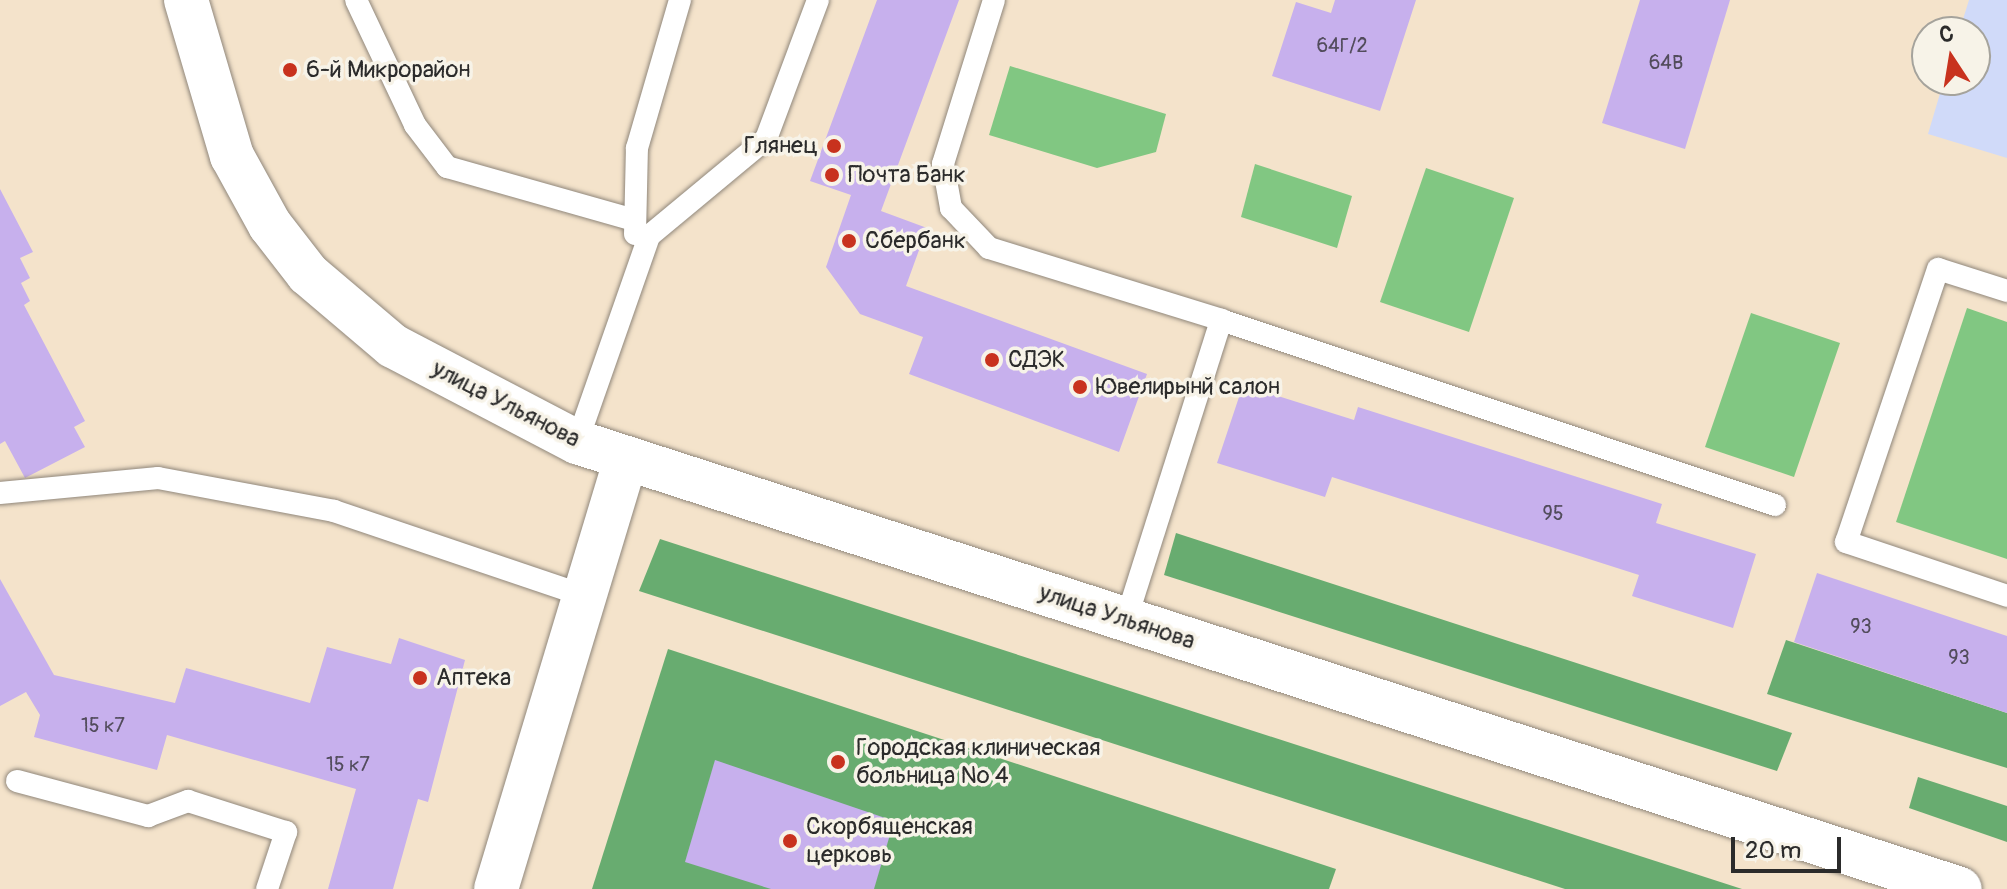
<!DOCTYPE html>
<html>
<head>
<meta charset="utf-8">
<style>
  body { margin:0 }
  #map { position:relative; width:2007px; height:889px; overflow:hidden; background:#f4e3cb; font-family:Pangolin,sans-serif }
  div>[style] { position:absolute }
  .built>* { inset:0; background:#d0daf9 }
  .green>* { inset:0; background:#81c782 }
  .forest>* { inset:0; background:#68ac70 }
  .building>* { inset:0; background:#c7b0ed }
  .roads { filter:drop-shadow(0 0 2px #90877b) drop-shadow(0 0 2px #90877b) }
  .lane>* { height:22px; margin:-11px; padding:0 11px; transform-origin:11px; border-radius:11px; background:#fff }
  .street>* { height:44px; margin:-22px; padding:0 22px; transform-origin:22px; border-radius:22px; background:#fff }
  .secondary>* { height:44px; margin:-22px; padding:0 22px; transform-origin:22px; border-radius:22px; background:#fff }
  .dots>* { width:22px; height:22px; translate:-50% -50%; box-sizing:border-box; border:4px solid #f7f3e8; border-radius:50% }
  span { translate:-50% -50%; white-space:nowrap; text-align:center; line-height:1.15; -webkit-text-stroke:7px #f7f3e8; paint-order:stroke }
  .number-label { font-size:20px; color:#524c5c }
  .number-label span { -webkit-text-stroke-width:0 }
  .poi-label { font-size:24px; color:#2b2b2b }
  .left { translate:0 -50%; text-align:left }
  .right { translate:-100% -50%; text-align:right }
  .street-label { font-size:24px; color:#2b2b2b }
  .north { position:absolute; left:1911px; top:16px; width:80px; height:80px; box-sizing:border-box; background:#f7f3e8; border:2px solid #a5a39c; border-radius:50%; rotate:348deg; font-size:22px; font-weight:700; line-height:32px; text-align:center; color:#2b2b2b }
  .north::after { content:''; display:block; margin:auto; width:28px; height:36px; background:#c8321e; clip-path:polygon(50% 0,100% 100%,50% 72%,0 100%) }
  .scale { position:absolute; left:1731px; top:837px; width:110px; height:36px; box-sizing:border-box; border:4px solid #2b2b2b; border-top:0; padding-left:10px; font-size:24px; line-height:28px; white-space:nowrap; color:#2b2b2b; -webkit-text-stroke:6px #f7f3e8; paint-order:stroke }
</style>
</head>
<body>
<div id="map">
  <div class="built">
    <i style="clip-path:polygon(1969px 0,2007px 0,2007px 158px,1928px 134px,1944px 80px,1975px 80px,1975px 32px,1959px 32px)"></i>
  </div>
  <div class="green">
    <i style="clip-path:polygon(1010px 66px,1166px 114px,1156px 152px,1097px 168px,989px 135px)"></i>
    <i style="clip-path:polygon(1255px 164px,1352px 196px,1337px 248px,1241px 217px)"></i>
    <i style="clip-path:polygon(1426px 168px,1514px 198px,1469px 332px,1380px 302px)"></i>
    <i style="clip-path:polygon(1967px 308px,2007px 322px,2007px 559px,1896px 522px)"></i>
    <i style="clip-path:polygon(1751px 313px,1840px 343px,1794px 477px,1705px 447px)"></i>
  </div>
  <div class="forest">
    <i style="clip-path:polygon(1176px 533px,1792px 733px,1777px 771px,1164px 575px)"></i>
    <i style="clip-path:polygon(660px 539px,1742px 889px,1565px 889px,639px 591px)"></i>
    <i style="clip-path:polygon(1786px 640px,2007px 713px,2007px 768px,1767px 694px)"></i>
    <i style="clip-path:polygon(668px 649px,1336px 869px,1329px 889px,592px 889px)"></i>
    <i style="clip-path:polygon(1918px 777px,2007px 806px,2007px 842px,1909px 808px)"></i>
  </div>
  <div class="building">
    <i style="clip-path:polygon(877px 0,959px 0,881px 211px,927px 228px,906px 286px,1147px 374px,1119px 452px,909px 374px,923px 337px,860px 314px,826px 267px,851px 195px,810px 181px)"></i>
    <i style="clip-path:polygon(1335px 0,1416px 0,1380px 111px,1272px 76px,1296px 2px,1331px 13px)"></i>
    <i style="clip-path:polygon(1640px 0,1730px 0,1685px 149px,1602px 123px)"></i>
    <i style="clip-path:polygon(0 189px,33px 252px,20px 258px,30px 278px,21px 283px,30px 301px,24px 305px,85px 421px,74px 427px,85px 447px,25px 478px,5px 441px,0 444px)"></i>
    <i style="clip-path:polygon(1243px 385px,1354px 420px,1358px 407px,1662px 504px,1656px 523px,1756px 554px,1733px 628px,1632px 596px,1639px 575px,1332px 477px,1325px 497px,1217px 463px)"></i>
    <i style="clip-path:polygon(1817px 573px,2007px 636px,2007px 713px,1794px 642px)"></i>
    <i style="clip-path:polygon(0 579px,54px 675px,175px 703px,186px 668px,310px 703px,327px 647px,391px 664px,399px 638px,465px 660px,428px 802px,418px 799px,393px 889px,328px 889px,356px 789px,167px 735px,157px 770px,34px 737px,40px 715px,26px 692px,0 706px)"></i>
    <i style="clip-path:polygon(715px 760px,894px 821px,874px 889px,771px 889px,685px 862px)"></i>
  </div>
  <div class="roads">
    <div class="lane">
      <i style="left:356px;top:0;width:138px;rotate:64.7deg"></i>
      <i style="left:415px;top:125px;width:53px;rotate:52.7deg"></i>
      <i style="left:447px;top:167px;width:194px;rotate:15.8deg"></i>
      <i style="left:994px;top:0;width:172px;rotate:107.3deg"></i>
      <i style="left:943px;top:164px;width:45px;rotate:79.7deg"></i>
      <i style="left:951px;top:208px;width:55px;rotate:46.5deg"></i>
      <i style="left:989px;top:248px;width:243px;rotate:17.2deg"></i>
      <i style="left:635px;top:234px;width:86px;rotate:-88.7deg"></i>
      <i style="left:637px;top:148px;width:154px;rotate:-73.8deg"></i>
      <i style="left:2007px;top:291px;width:72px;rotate:-162.3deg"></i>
      <i style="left:1938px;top:269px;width:288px;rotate:108.6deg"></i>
      <i style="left:1846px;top:542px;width:170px;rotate:18.5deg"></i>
      <i style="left:577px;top:442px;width:218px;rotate:-70.7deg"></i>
      <i style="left:649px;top:236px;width:152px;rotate:-39.7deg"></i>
      <i style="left:766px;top:139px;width:148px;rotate:-69.5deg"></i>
      <i style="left:0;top:493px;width:159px;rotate:-5.4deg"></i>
      <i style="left:158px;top:478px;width:179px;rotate:10.6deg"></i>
      <i style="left:334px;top:511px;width:262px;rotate:18.7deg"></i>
      <i style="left:1126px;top:620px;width:315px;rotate:-72.4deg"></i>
      <i style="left:1221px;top:320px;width:584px;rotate:18.47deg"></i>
      <i style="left:17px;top:781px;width:136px;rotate:15deg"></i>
      <i style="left:148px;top:816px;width:43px;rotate:-20.6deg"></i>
      <i style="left:188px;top:801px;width:103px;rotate:17.6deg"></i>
      <i style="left:286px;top:832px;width:60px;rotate:108.4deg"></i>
    </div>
    <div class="street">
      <i style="left:496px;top:889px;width:447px;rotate:-73.2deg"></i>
    </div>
    <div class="secondary">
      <i style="left:186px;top:0;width:163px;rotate:73.6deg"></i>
      <i style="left:232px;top:156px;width:79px;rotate:61.2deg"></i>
      <i style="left:270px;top:225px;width:62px;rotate:52.2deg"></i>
      <i style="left:308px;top:274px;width:111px;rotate:40.3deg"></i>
      <i style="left:393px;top:346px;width:208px;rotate:27.6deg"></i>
      <i style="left:577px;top:442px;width:1453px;rotate:17.91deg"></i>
    </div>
  </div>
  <div class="dots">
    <i style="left:290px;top:70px;background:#c8321e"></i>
    <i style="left:834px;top:146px;background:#c8321e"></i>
    <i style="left:832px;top:175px;background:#c8321e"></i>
    <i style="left:849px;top:241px;background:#c8321e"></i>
    <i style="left:992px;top:360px;background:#c8321e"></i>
    <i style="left:1080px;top:387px;background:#c8321e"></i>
    <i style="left:420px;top:678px;background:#c8321e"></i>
    <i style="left:838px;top:762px;background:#c8321e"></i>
    <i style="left:790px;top:841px;background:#c8321e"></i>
  </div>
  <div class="number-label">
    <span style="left:1342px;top:45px">64Г/2</span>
    <span style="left:1666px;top:62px">64В</span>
    <span style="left:1553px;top:513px">95</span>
    <span style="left:1861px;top:626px">93</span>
    <span style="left:1959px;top:657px">93</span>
    <span style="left:103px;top:725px">15 к7</span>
    <span style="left:348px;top:764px">15 к7</span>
  </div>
  <div class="poi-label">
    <span class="left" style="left:306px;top:70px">6-й Микрорайон</span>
    <span class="right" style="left:818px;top:146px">Глянец</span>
    <span class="left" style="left:848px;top:175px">Почта Банк</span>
    <span class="left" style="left:865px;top:241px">Сбербанк</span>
    <span class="left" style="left:1008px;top:360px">СДЭК</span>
    <span class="left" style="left:1096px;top:387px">Ювелирынй салон</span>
    <span class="left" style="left:436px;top:678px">Аптека</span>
    <span class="left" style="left:856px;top:762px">Городская клиническая<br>больница № 4</span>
    <span class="left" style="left:806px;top:841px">Скорбященская<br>церковь</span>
  </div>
  <div class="street-label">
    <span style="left:506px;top:404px;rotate:27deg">улица Ульянова</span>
    <span style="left:1117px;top:617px;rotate:18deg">улица Ульянова</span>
  </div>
  <div class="north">С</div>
  <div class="scale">20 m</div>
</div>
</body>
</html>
